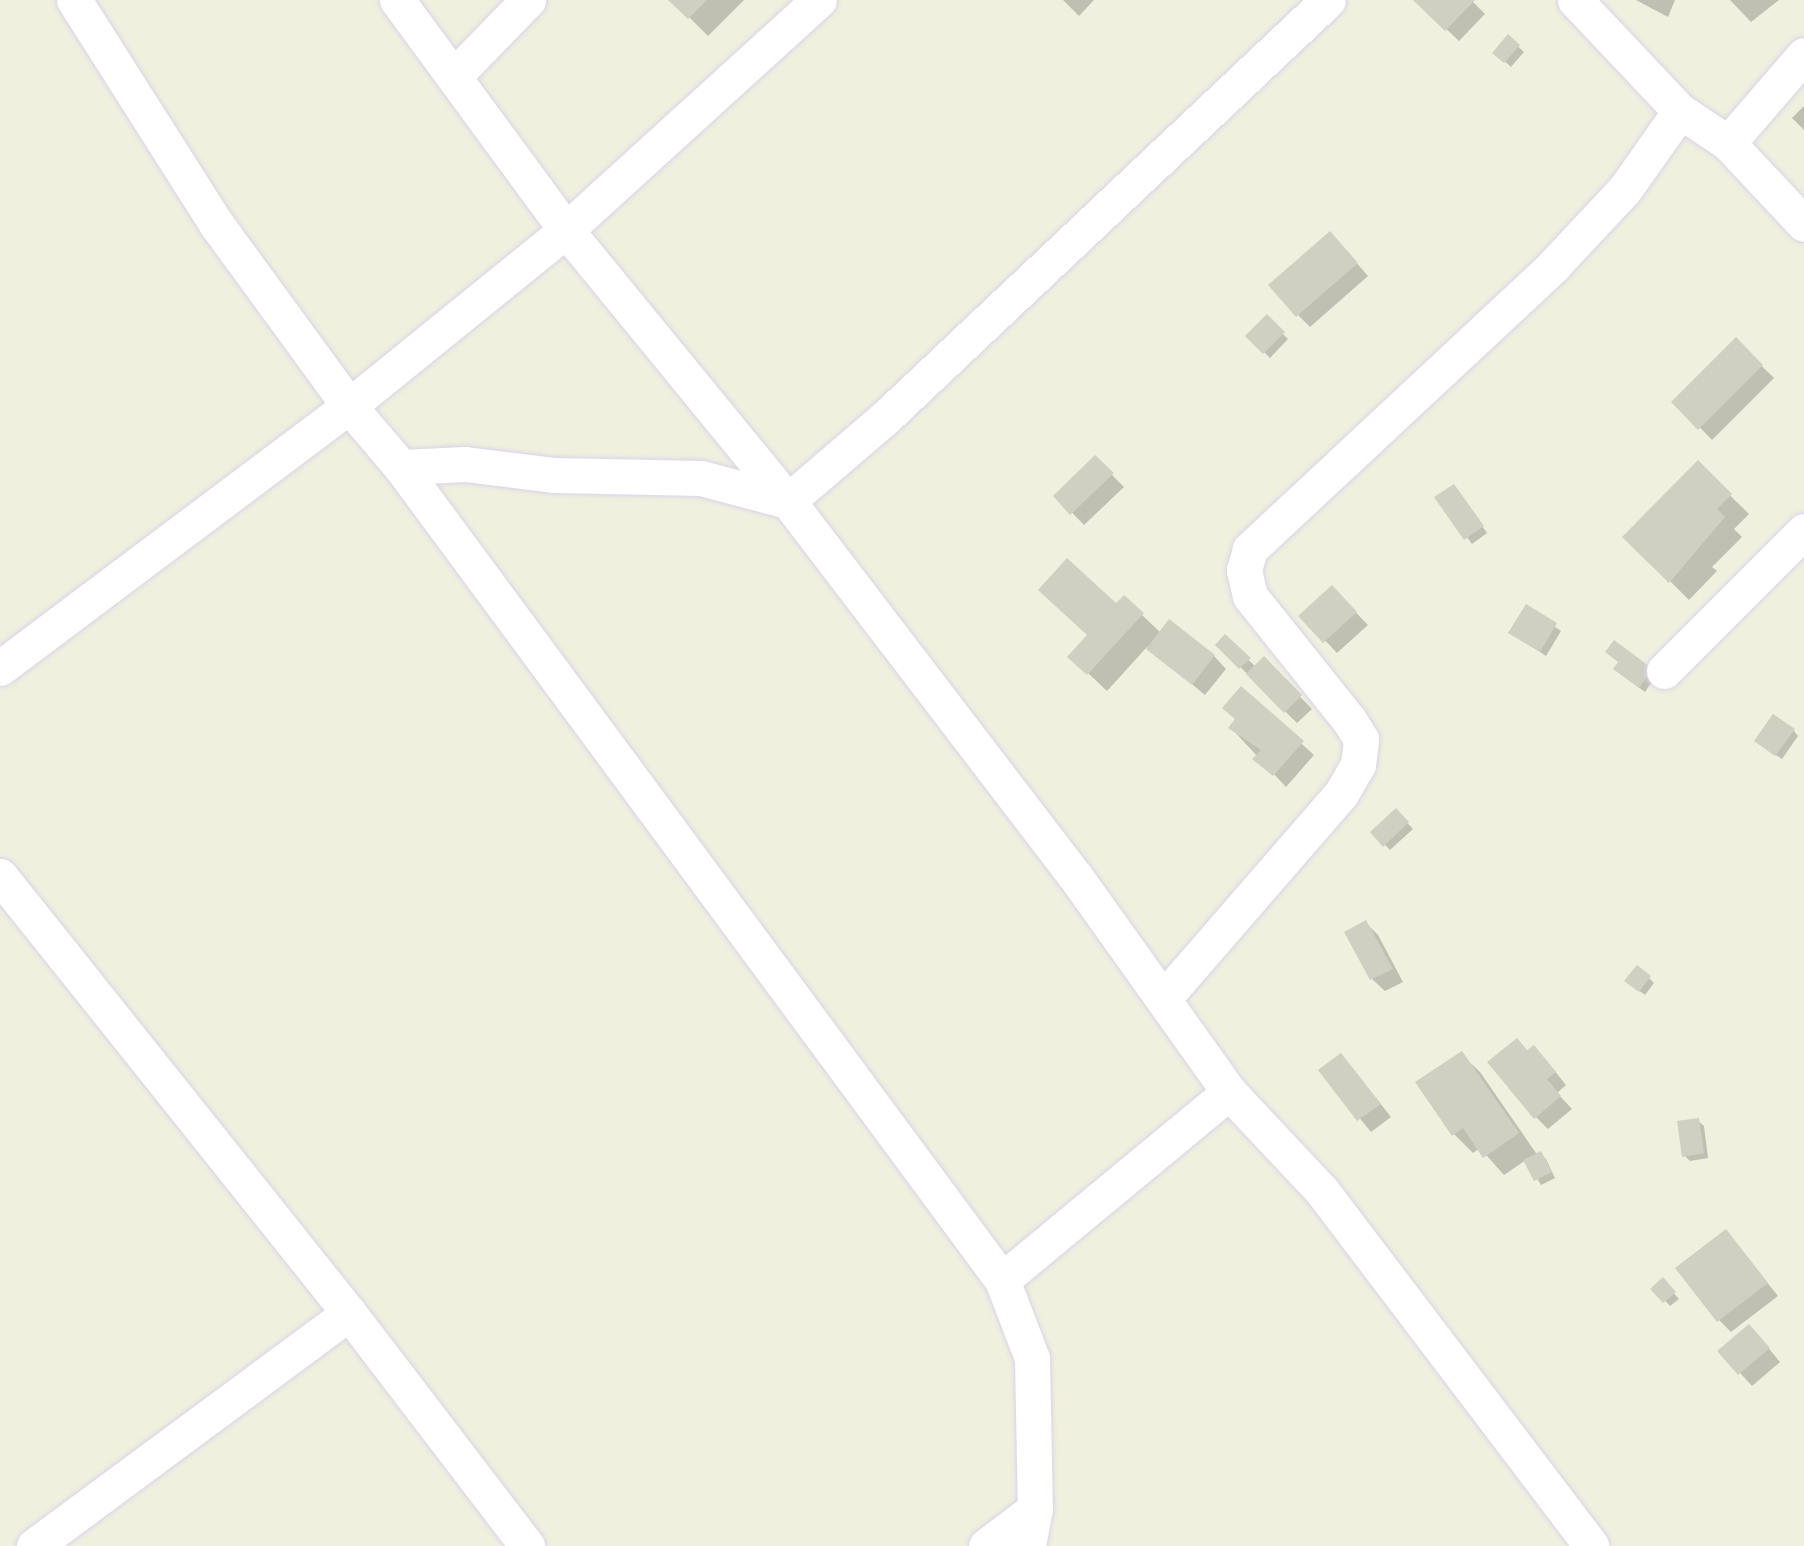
<!DOCTYPE html>
<html>
<head>
<meta charset="utf-8">
<style>
  body { margin:0 }
  #map { position:relative; width:1804px; height:1546px; overflow:hidden; background:#f0f0df; font-family:"PT Sans Narrow",sans-serif }
  div>[style] { position:absolute }
  .shadow>* { inset:0; background:#0003 }
  .building>* { inset:0; background:#cfcfc2 }
  .roads { filter:drop-shadow(0 0 2px #d9d4e7) drop-shadow(0 0 2px #d9d4e7) }
  .minor>* { height:35px; margin:-17.5px; padding:0 17.5px; transform-origin:17.5px; border-radius:17.5px; background:#fff }
  span { translate:-50% -50%; white-space:nowrap; text-align:center; line-height:1.15; -webkit-text-stroke:8px #fff; paint-order:stroke }
</style>
</head>
<body>
<div id="map">
  <div class="shadow">
    <i style="clip-path:polygon(672px 0,744px 0,708px 36px)"></i>
    <i style="clip-path:polygon(1063px 0,1094px 0,1079px 16px)"></i>
    <i style="clip-path:polygon(1416px 0,1471px 0,1485px 14px,1459px 41px)"></i>
    <i style="clip-path:polygon(1636px 0,1675px 0,1668px 17px)"></i>
    <i style="clip-path:polygon(1730px 0,1779px 0,1751px 22px)"></i>
    <i style="clip-path:polygon(1509px 38px,1524px 52px,1511px 67px,1496px 53px)"></i>
    <i style="clip-path:polygon(1804px 106px,1804px 130px,1792px 118px)"></i>
    <i style="clip-path:polygon(1342px 246px,1368px 276px,1310px 327px,1298px 315px)"></i>
    <i style="clip-path:polygon(1267px 318px,1288px 339px,1270px 358px,1248px 336px)"></i>
    <i style="clip-path:polygon(1736px 341px,1774px 378px,1712px 440px,1675px 402px)"></i>
    <i style="clip-path:polygon(1095px 458px,1124px 487px,1084px 525px,1056px 496px)"></i>
    <i style="clip-path:polygon(1698px 464px,1749px 514px,1734px 529px,1742px 537px,1712px 567px,1717px 571px,1689px 600px,1626px 537px)"></i>
    <i style="clip-path:polygon(1459px 492px,1487px 533px,1472px 544px,1438px 498px)"></i>
    <i style="clip-path:polygon(1332px 588px,1368px 625px,1337px 653px,1302px 616px)"></i>
    <i style="clip-path:polygon(1116px 606px,1142px 615px,1161px 633px,1214px 656px,1226px 669px,1205px 695px,1147px 647px,1107px 691px,1070px 656px)"></i>
    <i style="clip-path:polygon(1527px 608px,1561px 631px,1546px 656px,1511px 633px)"></i>
    <i style="clip-path:polygon(1225px 638px,1256px 667px,1264px 660px,1312px 709px,1297px 723px,1218px 645px)"></i>
    <i style="clip-path:polygon(1621px 674px,1656px 676px,1645px 692px)"></i>
    <i style="clip-path:polygon(1242px 690px,1314px 755px,1286px 787px,1231px 728px,1238px 720px)"></i>
    <i style="clip-path:polygon(1793px 730px,1798px 736px,1782px 759px,1763px 746px)"></i>
    <i style="clip-path:polygon(1396px 811px,1413px 829px,1390px 850px,1373px 832px)"></i>
    <i style="clip-path:polygon(1366px 923px,1378px 935px,1403px 982px,1385px 991px,1372px 979px)"></i>
    <i style="clip-path:polygon(1649px 978px,1654px 983px,1645px 995px,1633px 986px)"></i>
    <i style="clip-path:polygon(1528px 1053px,1546px 1060px,1566px 1085px,1557px 1093px,1572px 1109px,1548px 1129px,1536px 1117px)"></i>
    <i style="clip-path:polygon(1461px 1054px,1480px 1072px,1538px 1156px,1546px 1159px,1555px 1178px,1541px 1185px,1526px 1160px,1504px 1175px,1480px 1148px,1473px 1153px,1454px 1134px)"></i>
    <i style="clip-path:polygon(1353px 1069px,1391px 1117px,1371px 1132px,1321px 1071px)"></i>
    <i style="clip-path:polygon(1698px 1121px,1704px 1126px,1708px 1158px,1690px 1161px,1684px 1155px)"></i>
    <i style="clip-path:polygon(1726px 1232px,1778px 1296px,1731px 1332px,1719px 1320px)"></i>
    <i style="clip-path:polygon(1663px 1281px,1679px 1299px,1670px 1306px,1654px 1289px)"></i>
    <i style="clip-path:polygon(1761px 1339px,1780px 1362px,1752px 1386px,1720px 1351px)"></i>
  </div>
  <div class="building">
    <i style="clip-path:polygon(668px 0,707px 0,688px 19px)"></i>
    <i style="clip-path:polygon(1413px 0,1475px 0,1445px 31px)"></i>
    <i style="clip-path:polygon(1508px 34px,1520px 45px,1504px 63px,1492px 53px)"></i>
    <i style="clip-path:polygon(1330px 231px,1358px 263px,1296px 317px,1268px 285px)"></i>
    <i style="clip-path:polygon(1267px 314px,1285px 332px,1263px 354px,1245px 336px)"></i>
    <i style="clip-path:polygon(1736px 337px,1763px 365px,1698px 430px,1671px 402px)"></i>
    <i style="clip-path:polygon(1095px 455px,1114px 473px,1070px 515px,1053px 496px)"></i>
    <i style="clip-path:polygon(1698px 460px,1732px 494px,1717px 509px,1725px 517px,1669px 583px,1622px 537px)"></i>
    <i style="clip-path:polygon(1454px 484px,1484px 526px,1464px 540px,1434px 497px)"></i>
    <i style="clip-path:polygon(1067px 558px,1116px 603px,1124px 595px,1144px 613px,1087px 675px,1067px 657px,1087px 635px,1038px 590px)"></i>
    <i style="clip-path:polygon(1332px 585px,1357px 612px,1323px 643px,1298px 616px)"></i>
    <i style="clip-path:polygon(1526px 604px,1557px 623px,1540px 652px,1508px 633px)"></i>
    <i style="clip-path:polygon(1169px 619px,1215px 655px,1192px 685px,1146px 649px)"></i>
    <i style="clip-path:polygon(1225px 634px,1251px 658px,1239px 669px,1215px 645px)"></i>
    <i style="clip-path:polygon(1614px 640px,1653px 669px,1639px 688px,1613px 669px,1618px 662px,1605px 652px)"></i>
    <i style="clip-path:polygon(1264px 656px,1302px 695px,1284px 713px,1246px 674px)"></i>
    <i style="clip-path:polygon(1241px 686px,1304px 741px,1273px 776px,1252px 759px,1261px 750px,1228px 728px,1235px 719px,1222px 708px)"></i>
    <i style="clip-path:polygon(1773px 714px,1795px 729px,1775px 756px,1754px 741px)"></i>
    <i style="clip-path:polygon(1396px 808px,1409px 822px,1383px 847px,1370px 832px)"></i>
    <i style="clip-path:polygon(1366px 920px,1393px 969px,1370px 980px,1344px 932px)"></i>
    <i style="clip-path:polygon(1637px 965px,1651px 976px,1639px 992px,1624px 981px)"></i>
    <i style="clip-path:polygon(1517px 1038px,1527px 1050px,1534px 1045px,1556px 1072px,1547px 1079px,1561px 1096px,1534px 1119px,1487px 1062px)"></i>
    <i style="clip-path:polygon(1462px 1051px,1519px 1133px,1483px 1158px,1463px 1128px,1452px 1136px,1415px 1082px)"></i>
    <i style="clip-path:polygon(1341px 1053px,1381px 1104px,1357px 1121px,1318px 1070px)"></i>
    <i style="clip-path:polygon(1699px 1118px,1704px 1153px,1682px 1157px,1677px 1121px)"></i>
    <i style="clip-path:polygon(1541px 1151px,1552px 1172px,1534px 1181px,1523px 1160px)"></i>
    <i style="clip-path:polygon(1726px 1229px,1768px 1283px,1717px 1322px,1675px 1268px)"></i>
    <i style="clip-path:polygon(1663px 1277px,1676px 1292px,1663px 1303px,1650px 1289px)"></i>
    <i style="clip-path:polygon(1749px 1324px,1770px 1348px,1738px 1375px,1717px 1351px)"></i>
  </div>
  <div class="roads">
    <div class="minor">
      <i style="left:74px;top:0;width:267px;rotate:57.6deg"></i>
      <i style="left:217px;top:225px;width:224px;rotate:53.9deg"></i>
      <i style="left:349px;top:406px;width:80px;rotate:49.6deg"></i>
      <i style="left:401px;top:467px;width:64px;rotate:-2.7deg"></i>
      <i style="left:465px;top:464px;width:91px;rotate:7deg"></i>
      <i style="left:555px;top:475px;width:146px;rotate:1.2deg"></i>
      <i style="left:701px;top:478px;width:90px;rotate:14.8deg"></i>
      <i style="left:788px;top:501px;width:130px;rotate:-40.6deg"></i>
      <i style="left:887px;top:416px;width:606px;rotate:-43.33deg"></i>
      <i style="left:397px;top:0;width:285px;rotate:53.7deg"></i>
      <i style="left:566px;top:230px;width:350px;rotate:50.7deg"></i>
      <i style="left:788px;top:501px;width:472px;rotate:52.6deg"></i>
      <i style="left:1075px;top:876px;width:265px;rotate:54.5deg"></i>
      <i style="left:1229px;top:1092px;width:136px;rotate:46.8deg"></i>
      <i style="left:1322px;top:1191px;width:445px;rotate:52.8deg"></i>
      <i style="left:1575px;top:0;width:153px;rotate:46.6deg"></i>
      <i style="left:1680px;top:111px;width:58px;rotate:33.7deg"></i>
      <i style="left:1728px;top:143px;width:111px;rotate:46.8deg"></i>
      <i style="left:455px;top:75px;width:105px;rotate:-45.8deg"></i>
      <i style="left:1728px;top:143px;width:116px;rotate:-49.2deg"></i>
      <i style="left:401px;top:467px;width:1011px;rotate:53.53deg"></i>
      <i style="left:1002px;top:1280px;width:295px;rotate:-39.6deg"></i>
      <i style="left:0;top:668px;width:436px;rotate:-36.9deg"></i>
      <i style="left:349px;top:406px;width:279px;rotate:-39deg"></i>
      <i style="left:566px;top:230px;width:342px;rotate:-42.3deg"></i>
      <i style="left:1664px;top:671px;width:198px;rotate:-45deg"></i>
      <i style="left:0;top:876px;width:559px;rotate:51.39deg"></i>
      <i style="left:349px;top:1313px;width:392px;rotate:143.5deg"></i>
      <i style="left:1164px;top:998px;width:270px;rotate:-49.1deg"></i>
      <i style="left:1341px;top:794px;width:34px;rotate:-60deg"></i>
      <i style="left:1358px;top:765px;width:26px;rotate:-83deg"></i>
      <i style="left:1361px;top:739px;width:22px;rotate:-122deg"></i>
      <i style="left:1349px;top:720px;width:159px;rotate:-128.6deg"></i>
      <i style="left:1250px;top:596px;width:27px;rotate:-103deg"></i>
      <i style="left:1244px;top:570px;width:22px;rotate:-74deg"></i>
      <i style="left:1250px;top:549px;width:415px;rotate:-43deg"></i>
      <i style="left:1553px;top:266px;width:105px;rotate:-46.9deg"></i>
      <i style="left:1625px;top:189px;width:95px;rotate:-54.8deg"></i>
      <i style="left:1002px;top:1280px;width:84px;rotate:69deg"></i>
      <i style="left:1032px;top:1358px;width:151px;rotate:88.9deg"></i>
      <i style="left:1035px;top:1509px;width:38px;rotate:101deg"></i>
      <i style="left:349px;top:1313px;width:293px;rotate:52.6deg"></i>
      <i style="left:986px;top:1546px;width:61px;rotate:-37.1deg"></i>
    </div>
  </div>
</div>
</body>
</html>
